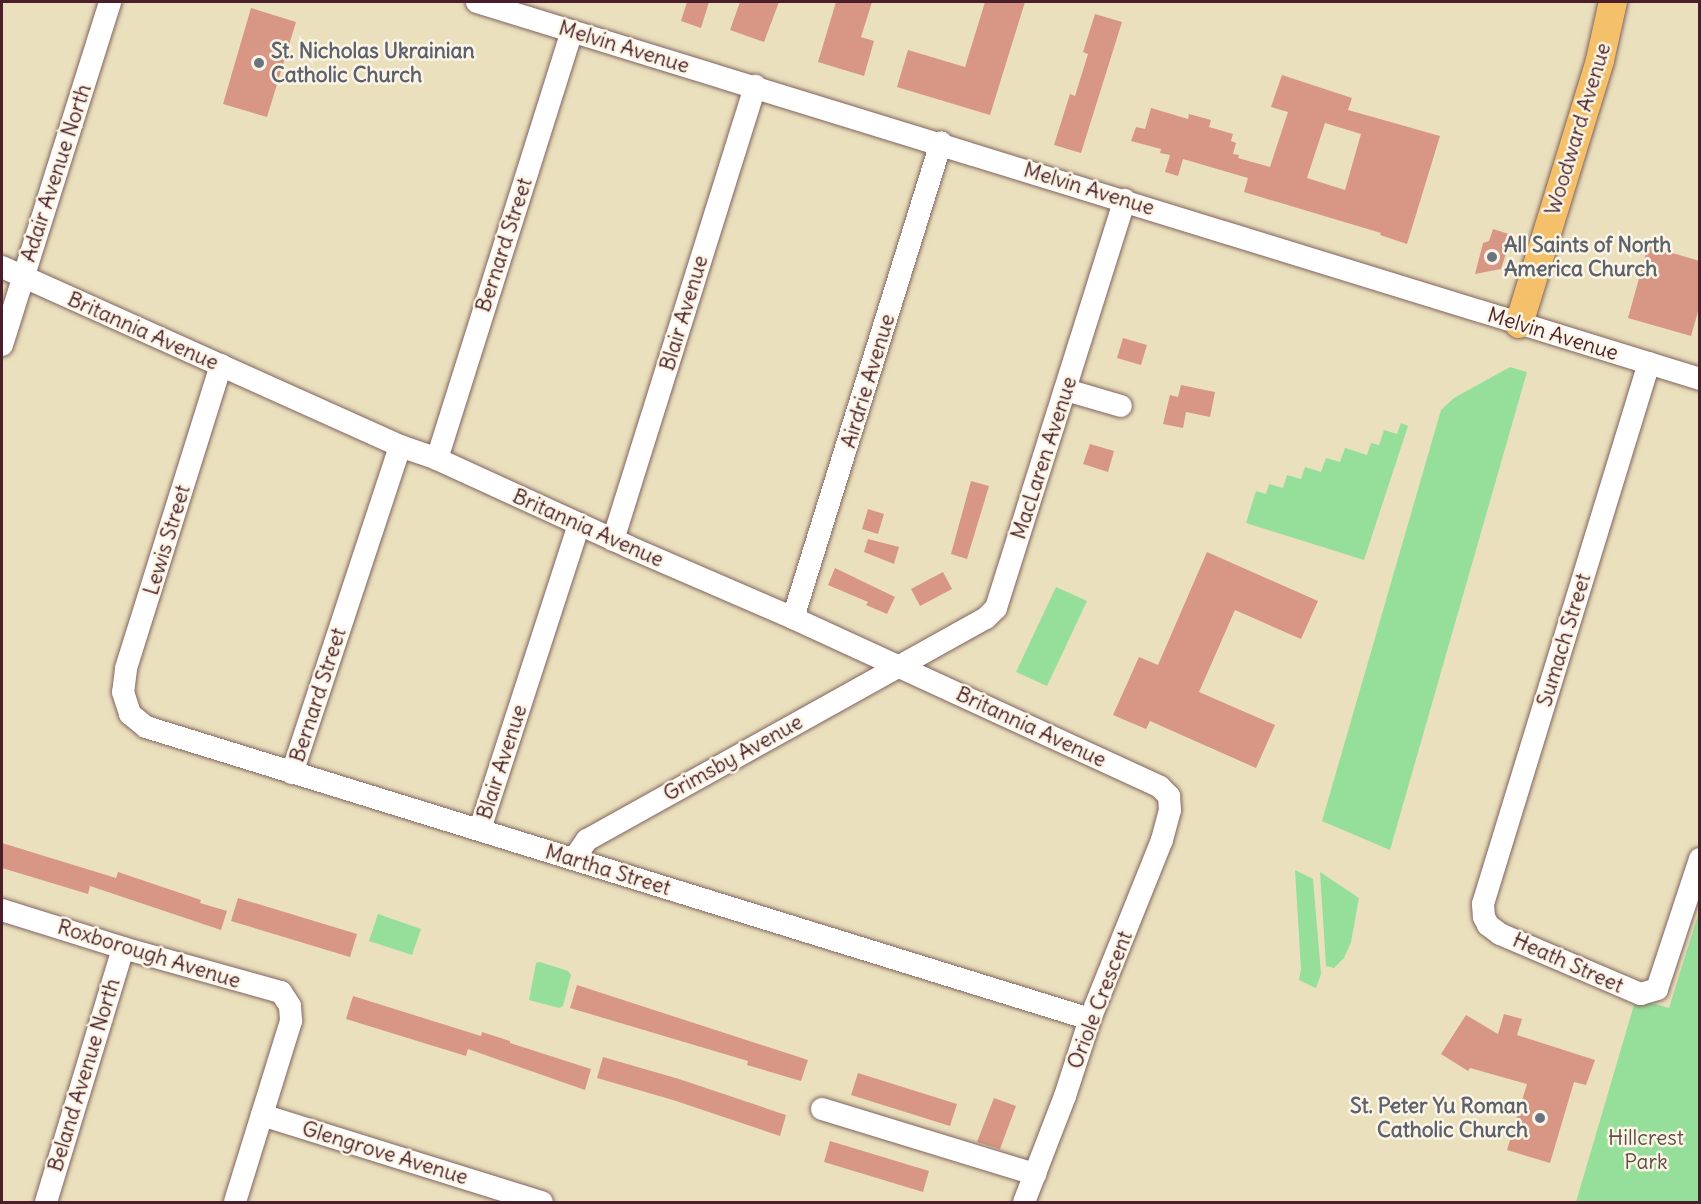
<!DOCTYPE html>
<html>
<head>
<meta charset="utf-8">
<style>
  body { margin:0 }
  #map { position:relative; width:1701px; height:1204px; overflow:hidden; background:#eae0bd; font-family:Delius,sans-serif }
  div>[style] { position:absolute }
  .green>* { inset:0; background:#96df9a }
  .building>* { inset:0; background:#d79784 }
  .roads { filter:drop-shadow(0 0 2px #82635e) drop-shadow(0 0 2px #82635e) }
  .minor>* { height:22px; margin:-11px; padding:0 11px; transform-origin:11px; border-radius:11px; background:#fff }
  .major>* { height:28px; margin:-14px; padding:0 14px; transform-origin:14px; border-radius:14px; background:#f4c16a }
  .dots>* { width:16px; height:16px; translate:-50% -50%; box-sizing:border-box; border:3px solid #fcf5e5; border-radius:50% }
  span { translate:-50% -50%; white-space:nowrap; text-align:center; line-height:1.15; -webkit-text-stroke:5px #fcf5e5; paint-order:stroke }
  .street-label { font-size:21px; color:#4a1f2b }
  .worship-label { font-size:21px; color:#5b616d; font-weight:700 }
  .left { translate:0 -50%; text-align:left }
  .right { translate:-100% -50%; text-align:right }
  .park-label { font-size:21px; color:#5d4f47 }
  .frame { position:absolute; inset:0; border:3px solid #4a1f2b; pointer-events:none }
</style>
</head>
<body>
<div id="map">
  <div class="green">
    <i style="clip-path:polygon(1510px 367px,1527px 372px,1390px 850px,1322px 821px,1441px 410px,1454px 398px)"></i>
    <i style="clip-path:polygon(1401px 423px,1408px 426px,1364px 560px,1246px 523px,1256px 491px,1266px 494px,1269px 484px,1283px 488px,1287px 475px,1301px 479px,1305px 467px,1321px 472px,1326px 458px,1340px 462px,1345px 448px,1367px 455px,1371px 443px,1379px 445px,1384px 430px,1397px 434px)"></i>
    <i style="clip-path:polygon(1056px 587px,1087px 601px,1047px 686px,1016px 672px)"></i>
    <i style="clip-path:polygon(1295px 870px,1313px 879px,1321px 974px,1316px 988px,1299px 980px,1301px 969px)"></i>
    <i style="clip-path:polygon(1320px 872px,1359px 898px,1351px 942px,1344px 958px,1334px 968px,1326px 966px)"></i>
    <i style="clip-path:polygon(1699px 912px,1699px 1202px,1576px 1202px,1636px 998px,1669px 1008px)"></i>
    <i style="clip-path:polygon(378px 914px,421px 929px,412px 955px,369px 941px)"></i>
    <i style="clip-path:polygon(540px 962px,568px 971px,571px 975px,563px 1006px,559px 1008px,529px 1000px,536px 963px)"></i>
  </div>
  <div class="building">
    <i style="clip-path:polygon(687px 2px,709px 2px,701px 28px,681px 21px)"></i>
    <i style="clip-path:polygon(740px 2px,779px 2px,764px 42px,730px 30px)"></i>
    <i style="clip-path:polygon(836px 2px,872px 2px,861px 37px,874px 41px,864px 76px,818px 62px)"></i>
    <i style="clip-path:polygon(985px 2px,1025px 2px,990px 115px,897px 87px,908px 50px,965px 67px)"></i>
    <i style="clip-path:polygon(251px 8px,296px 22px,267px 117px,223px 104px)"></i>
    <i style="clip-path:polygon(1095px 14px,1122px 22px,1081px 153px,1054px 145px,1070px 94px,1075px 96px,1088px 54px,1083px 52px)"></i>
    <i style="clip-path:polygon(evenodd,1282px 75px,1352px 98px,1348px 110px,1440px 136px,1407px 244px,1380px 235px,1381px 233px,1244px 192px,1248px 178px,1183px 159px,1178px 176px,1165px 172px,1170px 155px,1160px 153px,1161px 149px,1131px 141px,1136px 127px,1145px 129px,1151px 108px,1188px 119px,1189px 114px,1211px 120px,1209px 127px,1233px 134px,1231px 141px,1236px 143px,1233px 154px,1239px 155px,1238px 158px,1270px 167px,1288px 112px,1271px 107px,1282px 75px,1325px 123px,1361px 134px,1345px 190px,1307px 178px,1325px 123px)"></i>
    <i style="clip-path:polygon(1493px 229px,1512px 235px,1501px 269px,1475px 274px,1483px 243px,1489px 241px)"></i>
    <i style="clip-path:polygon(1648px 246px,1700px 261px,1700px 305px,1691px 336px,1628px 318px)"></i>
    <i style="clip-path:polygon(1123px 338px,1147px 345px,1141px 365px,1117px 358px)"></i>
    <i style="clip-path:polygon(1181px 385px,1215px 392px,1210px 417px,1186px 412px,1183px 428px,1163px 424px,1170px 395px,1178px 397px)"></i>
    <i style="clip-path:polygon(1090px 444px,1114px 451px,1108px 472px,1083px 464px)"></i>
    <i style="clip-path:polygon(971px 481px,989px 486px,967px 559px,951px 554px)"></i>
    <i style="clip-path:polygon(868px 509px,884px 514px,878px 534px,862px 529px)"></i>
    <i style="clip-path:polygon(868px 539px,899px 547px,894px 564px,864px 552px)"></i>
    <i style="clip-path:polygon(1207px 552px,1318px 601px,1301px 639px,1235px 610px,1199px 692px,1275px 725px,1256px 768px,1150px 721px,1146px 729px,1113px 715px,1139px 657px,1158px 665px)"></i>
    <i style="clip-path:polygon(835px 568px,895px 597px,887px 614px,866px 605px,868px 602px,828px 585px)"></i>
    <i style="clip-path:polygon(943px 572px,952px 589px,920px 606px,911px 589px)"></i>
    <i style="clip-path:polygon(2px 843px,116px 878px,118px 872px,201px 900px,200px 903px,227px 911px,221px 930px,90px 886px,88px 894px,2px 868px)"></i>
    <i style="clip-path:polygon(238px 898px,357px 934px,350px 957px,231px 921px)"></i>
    <i style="clip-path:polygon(577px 985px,808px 1060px,801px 1081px,747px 1065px,748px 1061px,570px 1008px)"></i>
    <i style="clip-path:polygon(353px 996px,481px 1036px,482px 1032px,510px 1041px,510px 1043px,591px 1069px,585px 1090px,468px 1049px,466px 1056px,346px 1019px)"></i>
    <i style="clip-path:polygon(1504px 1014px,1522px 1019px,1517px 1035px,1595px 1060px,1586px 1085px,1574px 1082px,1550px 1163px,1507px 1150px,1527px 1084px,1470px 1068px,1468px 1071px,1441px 1054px,1466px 1015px,1498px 1034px)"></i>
    <i style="clip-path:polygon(603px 1057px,679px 1079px,786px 1115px,780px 1136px,673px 1100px,597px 1078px)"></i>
    <i style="clip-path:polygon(858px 1073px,957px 1104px,950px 1126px,851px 1095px)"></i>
    <i style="clip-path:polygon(994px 1098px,1016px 1106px,1000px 1149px,977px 1142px)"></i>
    <i style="clip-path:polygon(830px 1141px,929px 1171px,923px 1192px,824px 1162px)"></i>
  </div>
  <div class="roads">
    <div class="minor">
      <i style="left:477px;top:2px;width:1280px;rotate:17.13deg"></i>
      <i style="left:2px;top:267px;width:436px;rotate:24.2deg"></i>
      <i style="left:400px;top:446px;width:39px;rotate:19deg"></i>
      <i style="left:437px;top:459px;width:211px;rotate:24.6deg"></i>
      <i style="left:629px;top:547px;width:179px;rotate:23.4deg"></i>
      <i style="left:793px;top:618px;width:404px;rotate:24.7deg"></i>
      <i style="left:1160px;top:787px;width:13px;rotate:45deg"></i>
      <i style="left:1169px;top:796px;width:14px;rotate:86deg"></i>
      <i style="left:1170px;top:810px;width:31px;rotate:105deg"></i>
      <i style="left:1162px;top:840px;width:193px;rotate:111.9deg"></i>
      <i style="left:1090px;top:1019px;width:81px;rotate:108deg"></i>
      <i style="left:1065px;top:1096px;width:114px;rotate:111.1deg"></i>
      <i style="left:2px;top:345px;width:360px;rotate:-72.5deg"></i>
      <i style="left:1649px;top:363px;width:566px;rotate:107.06deg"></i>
      <i style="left:1483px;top:904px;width:13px;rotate:86deg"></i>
      <i style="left:1484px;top:917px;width:9px;rotate:63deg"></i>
      <i style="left:1488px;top:925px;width:15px;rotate:37deg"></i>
      <i style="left:1500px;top:934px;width:153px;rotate:23.1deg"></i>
      <i style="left:1641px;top:994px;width:17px;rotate:-17deg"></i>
      <i style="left:1657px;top:989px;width:137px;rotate:-71.7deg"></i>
      <i style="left:221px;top:365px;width:318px;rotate:107.4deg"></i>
      <i style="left:126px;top:669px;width:23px;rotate:97deg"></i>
      <i style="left:123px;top:692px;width:23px;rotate:72deg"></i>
      <i style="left:130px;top:714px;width:21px;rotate:39deg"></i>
      <i style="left:146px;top:727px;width:988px;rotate:17.19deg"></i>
      <i style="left:1066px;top:390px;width:57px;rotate:16.2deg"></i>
      <i style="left:437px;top:459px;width:448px;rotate:-72.5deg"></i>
      <i style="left:613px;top:540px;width:476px;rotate:-72.6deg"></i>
      <i style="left:793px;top:618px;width:498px;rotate:-72.7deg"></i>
      <i style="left:292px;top:773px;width:344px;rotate:-71.7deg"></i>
      <i style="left:480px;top:829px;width:321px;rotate:-72deg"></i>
      <i style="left:574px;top:859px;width:23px;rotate:-56deg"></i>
      <i style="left:587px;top:840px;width:457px;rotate:-29.1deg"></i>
      <i style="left:986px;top:618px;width:14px;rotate:-45deg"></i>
      <i style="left:996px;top:608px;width:428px;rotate:-72.5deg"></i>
      <i style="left:2px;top:910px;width:127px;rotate:17.4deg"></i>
      <i style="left:123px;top:948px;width:164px;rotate:15.6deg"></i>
      <i style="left:281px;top:992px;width:17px;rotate:57deg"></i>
      <i style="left:290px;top:1006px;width:15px;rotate:86deg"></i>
      <i style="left:291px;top:1021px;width:189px;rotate:107.2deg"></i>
      <i style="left:822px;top:1109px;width:223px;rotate:17deg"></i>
      <i style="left:262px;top:1115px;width:293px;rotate:17.3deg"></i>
      <i style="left:46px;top:1202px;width:265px;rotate:-73.1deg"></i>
    </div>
    <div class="major">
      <i style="left:1519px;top:324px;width:276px;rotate:-72.9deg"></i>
      <i style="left:1600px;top:60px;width:59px;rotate:-77.4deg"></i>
    </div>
  </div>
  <div class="dots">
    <i style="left:259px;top:63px;background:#6b7280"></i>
    <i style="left:1492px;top:257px;background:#6b7280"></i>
    <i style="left:1540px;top:1118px;background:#6b7280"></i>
  </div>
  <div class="street-label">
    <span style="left:624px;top:47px;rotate:17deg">Melvin Avenue</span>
    <span style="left:1578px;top:129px;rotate:-73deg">Woodward Avenue</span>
    <span style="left:56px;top:173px;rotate:-72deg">Adair Avenue North</span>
    <span style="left:1089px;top:189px;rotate:17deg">Melvin Avenue</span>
    <span style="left:504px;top:245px;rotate:-72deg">Bernard Street</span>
    <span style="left:684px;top:313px;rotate:-73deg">Blair Avenue</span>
    <span style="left:143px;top:331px;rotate:24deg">Britannia Avenue</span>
    <span style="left:1553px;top:334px;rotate:17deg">Melvin Avenue</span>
    <span style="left:868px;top:381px;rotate:-73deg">Airdrie Avenue</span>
    <span style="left:1044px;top:458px;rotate:-72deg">MacLaren Avenue</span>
    <span style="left:588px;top:528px;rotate:24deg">Britannia Avenue</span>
    <span style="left:167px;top:540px;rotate:-73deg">Lewis Street</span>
    <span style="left:1564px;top:640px;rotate:-73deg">Sumach Street</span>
    <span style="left:318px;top:695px;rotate:-72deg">Bernard Street</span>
    <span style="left:1031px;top:727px;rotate:25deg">Britannia Avenue</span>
    <span style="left:733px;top:758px;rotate:-29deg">Grimsby Avenue</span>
    <span style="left:502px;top:762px;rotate:-72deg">Blair Avenue</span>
    <span style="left:608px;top:870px;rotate:17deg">Martha Street</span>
    <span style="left:149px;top:954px;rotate:17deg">Roxborough Avenue</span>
    <span style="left:1568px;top:963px;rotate:24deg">Heath Street</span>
    <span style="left:1100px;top:1000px;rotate:-69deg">Oriole Crescent</span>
    <span style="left:84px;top:1075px;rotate:-73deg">Beland Avenue North</span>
    <span style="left:385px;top:1153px;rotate:17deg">Glengrove Avenue</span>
  </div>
  <div class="worship-label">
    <span class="left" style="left:271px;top:63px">St. Nicholas Ukrainian<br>Catholic Church</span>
    <span class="left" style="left:1504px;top:257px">All Saints of North<br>America Church</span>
    <span class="right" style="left:1528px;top:1118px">St. Peter Yu Roman<br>Catholic Church</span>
  </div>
  <div class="park-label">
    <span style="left:1646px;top:1150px">Hillcrest<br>Park</span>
  </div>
  <div class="frame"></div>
</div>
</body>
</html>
